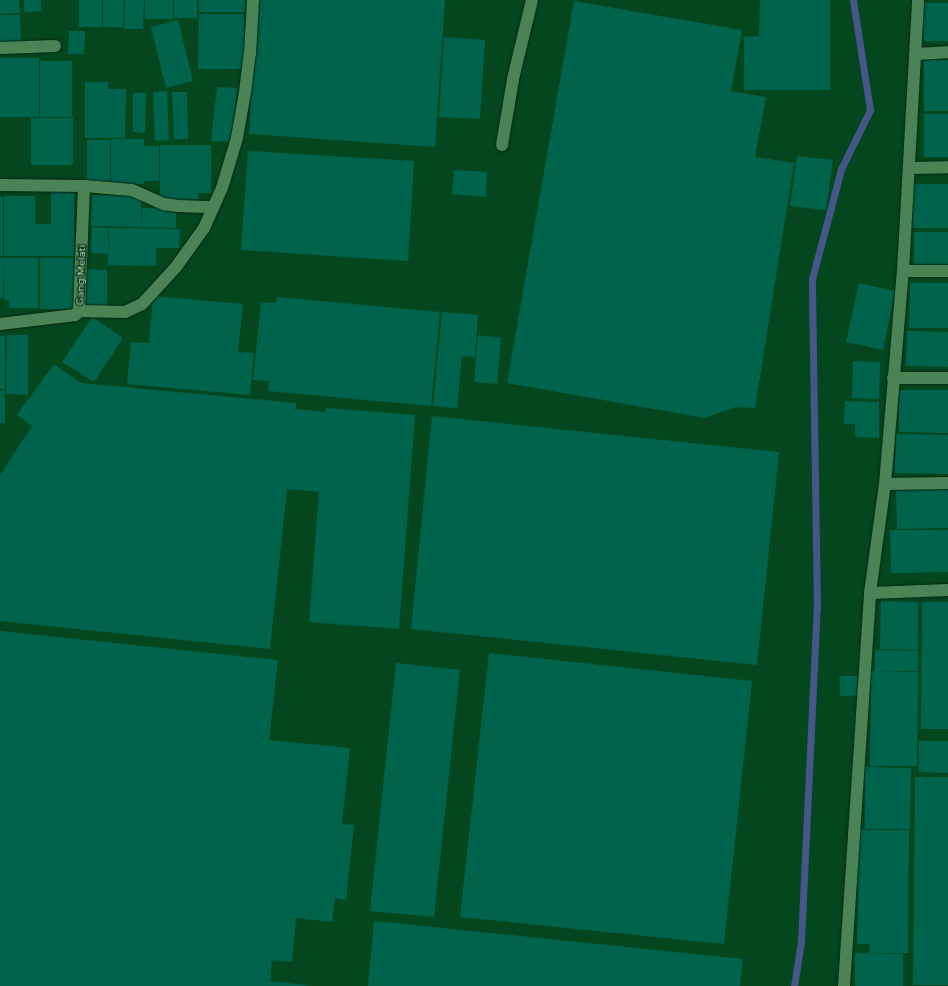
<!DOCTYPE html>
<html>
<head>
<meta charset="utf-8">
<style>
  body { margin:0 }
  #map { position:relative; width:948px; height:986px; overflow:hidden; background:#04461d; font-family:Montserrat,sans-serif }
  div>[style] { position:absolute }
  .stream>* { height:7px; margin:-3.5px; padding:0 3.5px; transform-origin:3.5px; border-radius:3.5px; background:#45568a }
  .building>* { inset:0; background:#00634c }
  .roads { filter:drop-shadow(0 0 1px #082711) drop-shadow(0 0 1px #082711) }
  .minor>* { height:12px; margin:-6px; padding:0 6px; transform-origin:6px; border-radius:6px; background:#498356 }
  span { translate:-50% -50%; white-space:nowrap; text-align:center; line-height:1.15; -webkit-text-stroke:3px #0b3919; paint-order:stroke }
  .street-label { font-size:10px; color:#daf8df }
</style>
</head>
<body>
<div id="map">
  <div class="stream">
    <i style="left:794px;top:986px;width:45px;rotate:-81deg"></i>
    <i style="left:801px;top:942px;width:334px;rotate:-87.3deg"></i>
    <i style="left:817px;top:608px;width:329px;rotate:-90.9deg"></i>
    <i style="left:812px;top:279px;width:114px;rotate:-75.2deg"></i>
    <i style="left:841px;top:169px;width:66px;rotate:-63.8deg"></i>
    <i style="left:870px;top:110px;width:111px;rotate:-98.8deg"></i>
  </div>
  <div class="building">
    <i style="clip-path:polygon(0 0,19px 0,20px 13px,0 14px)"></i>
    <i style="clip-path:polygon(24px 0,41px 0,41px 11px,24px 12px)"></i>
    <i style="clip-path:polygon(79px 0,102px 0,102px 27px,79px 27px)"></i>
    <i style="clip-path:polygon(103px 0,124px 0,123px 27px,103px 27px)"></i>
    <i style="clip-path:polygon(125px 0,144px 0,143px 29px,124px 29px)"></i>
    <i style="clip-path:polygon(145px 0,173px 0,173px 19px,145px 19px)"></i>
    <i style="clip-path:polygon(174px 0,197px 0,197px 18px,174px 18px)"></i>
    <i style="clip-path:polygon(199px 0,245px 0,245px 12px,199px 12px)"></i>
    <i style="clip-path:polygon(257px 0,445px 0,435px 147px,249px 134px)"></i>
    <i style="clip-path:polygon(760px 0,830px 0,830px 90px,744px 90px,744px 36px,759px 37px)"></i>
    <i style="clip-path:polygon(574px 1px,742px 30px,731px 91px,766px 97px,755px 157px,794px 163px,755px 408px,736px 407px,705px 418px,507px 383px)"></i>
    <i style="clip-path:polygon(923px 3px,948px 3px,948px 41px,924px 41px)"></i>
    <i style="clip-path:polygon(199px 14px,244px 14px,244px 69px,198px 69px)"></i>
    <i style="clip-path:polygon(0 15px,20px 15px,21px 42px,0 43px)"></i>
    <i style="clip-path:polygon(178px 20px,193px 81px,166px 88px,151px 27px)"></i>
    <i style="clip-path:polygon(69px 31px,85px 31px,84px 54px,68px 54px)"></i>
    <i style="clip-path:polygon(444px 37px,485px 40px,480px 119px,439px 117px)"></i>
    <i style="clip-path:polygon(0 58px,39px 58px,39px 117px,0 117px)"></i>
    <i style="clip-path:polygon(924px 60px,948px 60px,948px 111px,924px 111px)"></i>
    <i style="clip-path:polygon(40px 61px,72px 61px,72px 117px,40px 117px)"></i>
    <i style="clip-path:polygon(85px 82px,108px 82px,108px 89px,126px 89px,125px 138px,85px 138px)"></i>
    <i style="clip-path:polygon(217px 87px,237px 88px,232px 142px,211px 141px)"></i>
    <i style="clip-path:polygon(167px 91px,169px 140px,155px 141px,153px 92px)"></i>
    <i style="clip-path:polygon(172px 92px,187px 92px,188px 139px,174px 139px)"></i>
    <i style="clip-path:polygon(133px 93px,146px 93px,145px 133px,133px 132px)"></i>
    <i style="clip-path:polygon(924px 114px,948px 114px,948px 157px,924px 157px)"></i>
    <i style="clip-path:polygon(31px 118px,73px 118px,73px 165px,31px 165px)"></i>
    <i style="clip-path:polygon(111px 139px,144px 139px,144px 163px,144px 146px,159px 146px,159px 181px,144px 181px,144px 184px,111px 184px)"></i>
    <i style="clip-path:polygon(87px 140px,110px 140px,110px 184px,87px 184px)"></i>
    <i style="clip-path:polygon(160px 145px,211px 145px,211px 193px,198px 193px,198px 199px,160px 201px)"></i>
    <i style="clip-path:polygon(248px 151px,414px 161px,408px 261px,241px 250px)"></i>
    <i style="clip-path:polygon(797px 156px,833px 160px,826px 210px,790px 206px)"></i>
    <i style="clip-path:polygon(454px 170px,487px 172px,486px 197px,452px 194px)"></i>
    <i style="clip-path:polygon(913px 184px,948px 184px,948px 228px,913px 228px)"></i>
    <i style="clip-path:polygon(51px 192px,74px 193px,74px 256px,4px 256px,4px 196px,35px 196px,35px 224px,51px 224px)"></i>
    <i style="clip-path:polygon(92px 195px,141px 196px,141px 227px,91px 226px)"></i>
    <i style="clip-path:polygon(0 197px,3px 197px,3px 256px,0 256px)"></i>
    <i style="clip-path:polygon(142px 208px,176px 208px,176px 228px,141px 227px)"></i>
    <i style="clip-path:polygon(92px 227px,108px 228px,108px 254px,91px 253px)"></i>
    <i style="clip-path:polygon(109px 228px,180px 229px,179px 248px,156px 248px,156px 266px,108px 265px)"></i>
    <i style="clip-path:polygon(914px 232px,948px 232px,948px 266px,914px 266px)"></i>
    <i style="clip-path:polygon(0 258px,4px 258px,3px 298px,0 298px)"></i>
    <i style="clip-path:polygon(4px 258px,38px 258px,38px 308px,9px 308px,9px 300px,4px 300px)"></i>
    <i style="clip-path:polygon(40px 258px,74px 258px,74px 309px,40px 309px)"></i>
    <i style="clip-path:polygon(84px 269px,107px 270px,107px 309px,89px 309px,89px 305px,83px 305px)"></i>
    <i style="clip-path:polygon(859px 283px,895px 291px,883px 350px,846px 342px)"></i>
    <i style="clip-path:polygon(910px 283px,948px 283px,948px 328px,909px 328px)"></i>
    <i style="clip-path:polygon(153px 296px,243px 304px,238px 352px,254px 353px,250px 395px,127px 384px,131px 342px,149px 343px)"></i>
    <i style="clip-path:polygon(277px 297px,440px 312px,431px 406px,268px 391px,269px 381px,253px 380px,261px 302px,276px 303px)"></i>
    <i style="clip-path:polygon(442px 312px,478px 315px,475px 357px,462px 356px,457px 408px,433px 406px)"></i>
    <i style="clip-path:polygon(92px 317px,123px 338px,94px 382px,62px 362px)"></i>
    <i style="clip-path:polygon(907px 331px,948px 332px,948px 367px,906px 366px)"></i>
    <i style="clip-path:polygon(7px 335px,28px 335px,28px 395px,6px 394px)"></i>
    <i style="clip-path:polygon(478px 335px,501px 338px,497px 384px,474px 382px)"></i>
    <i style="clip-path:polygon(0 336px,5px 336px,5px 389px,0 389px)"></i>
    <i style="clip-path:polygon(853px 361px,880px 362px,879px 399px,852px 398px)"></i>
    <i style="clip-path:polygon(54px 364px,81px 383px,296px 403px,296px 409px,325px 412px,326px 408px,415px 415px,399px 629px,309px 622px,319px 492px,287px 489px,270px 649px,0 621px,0 475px,32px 426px,17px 415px)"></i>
    <i style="clip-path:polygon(0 390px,5px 390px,5px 423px,0 423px)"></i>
    <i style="clip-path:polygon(899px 390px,948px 390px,948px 433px,899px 432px)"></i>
    <i style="clip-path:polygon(845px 401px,879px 402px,879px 438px,855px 437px,855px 424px,844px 424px)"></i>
    <i style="clip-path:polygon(432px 416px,779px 452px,757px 665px,411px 629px)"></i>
    <i style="clip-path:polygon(896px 434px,948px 435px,948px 474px,895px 473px)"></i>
    <i style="clip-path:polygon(948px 489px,948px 528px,897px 529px,896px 490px)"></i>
    <i style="clip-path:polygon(890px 530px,948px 530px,948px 572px,891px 573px)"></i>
    <i style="clip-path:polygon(881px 601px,918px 602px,918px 650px,880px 649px)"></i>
    <i style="clip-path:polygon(922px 602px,948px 602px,948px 729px,921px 729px)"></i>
    <i style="clip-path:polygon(0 631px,278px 660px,269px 740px,350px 748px,342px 824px,354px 825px,346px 900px,335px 898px,332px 922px,296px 918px,292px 962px,272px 960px,270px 981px,312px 986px,0 986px)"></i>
    <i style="clip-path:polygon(875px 650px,918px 651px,918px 671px,875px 671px)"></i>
    <i style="clip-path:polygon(489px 653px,752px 681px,724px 944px,460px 917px)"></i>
    <i style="clip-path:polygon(396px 663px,460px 670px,434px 917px,370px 911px)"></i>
    <i style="clip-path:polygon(871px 671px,918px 672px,917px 766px,870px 766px)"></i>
    <i style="clip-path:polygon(840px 676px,860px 676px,861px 695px,840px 696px)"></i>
    <i style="clip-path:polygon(919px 741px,948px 741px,948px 773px,919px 772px)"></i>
    <i style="clip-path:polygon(865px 767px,911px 768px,910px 829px,865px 829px)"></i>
    <i style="clip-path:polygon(915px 777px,948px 777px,948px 985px,913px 985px)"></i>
    <i style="clip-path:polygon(859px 830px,909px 830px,908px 953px,869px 953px,870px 944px,857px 944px)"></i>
    <i style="clip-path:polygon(374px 921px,743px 959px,740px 986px,368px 986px)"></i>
    <i style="clip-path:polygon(855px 953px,903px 954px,903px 986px,855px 986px)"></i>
  </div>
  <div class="roads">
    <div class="minor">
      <i style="left:0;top:48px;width:55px;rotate:-2.1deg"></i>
      <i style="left:915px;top:54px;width:33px;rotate:-3deg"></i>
      <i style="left:502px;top:145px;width:67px;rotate:-80.5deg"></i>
      <i style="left:513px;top:79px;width:81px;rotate:-76.5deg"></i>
      <i style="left:909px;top:168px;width:39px;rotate:-1deg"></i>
      <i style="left:0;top:185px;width:84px;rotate:0.7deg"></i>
      <i style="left:84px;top:186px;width:48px;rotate:4.8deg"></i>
      <i style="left:132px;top:190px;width:35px;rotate:24deg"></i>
      <i style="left:164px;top:204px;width:14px;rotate:8deg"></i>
      <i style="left:178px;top:206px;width:35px;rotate:2deg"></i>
      <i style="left:903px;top:271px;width:45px"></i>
      <i style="left:79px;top:311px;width:46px;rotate:1.2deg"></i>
      <i style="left:125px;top:312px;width:19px;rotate:-25deg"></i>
      <i style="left:142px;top:304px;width:50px;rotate:-47.4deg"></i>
      <i style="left:176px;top:267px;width:48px;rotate:-54.3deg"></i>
      <i style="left:204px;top:228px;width:44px;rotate:-65.8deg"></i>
      <i style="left:222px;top:188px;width:52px;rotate:-73.3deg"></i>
      <i style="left:237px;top:138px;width:47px;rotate:-80.1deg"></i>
      <i style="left:245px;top:92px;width:38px;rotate:-83deg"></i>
      <i style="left:250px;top:54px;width:54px;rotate:-86.8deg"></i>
      <i style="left:0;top:324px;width:76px;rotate:-6.8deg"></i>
      <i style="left:75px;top:315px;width:6px;rotate:-45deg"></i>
      <i style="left:79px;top:311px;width:125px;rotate:-87.7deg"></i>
      <i style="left:893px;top:378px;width:55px"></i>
      <i style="left:885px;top:484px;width:63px;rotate:-0.9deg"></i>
      <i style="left:870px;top:593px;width:78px;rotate:-2.2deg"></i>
      <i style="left:844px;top:986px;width:394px;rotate:-86.2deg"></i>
      <i style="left:870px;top:593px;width:110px;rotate:-82.2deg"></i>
      <i style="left:885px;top:484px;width:214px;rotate:-85.2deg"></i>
      <i style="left:903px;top:271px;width:271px;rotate:-86.8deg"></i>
    </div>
  </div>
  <div class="street-label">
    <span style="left:81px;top:275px;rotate:-88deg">Gang Melati</span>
  </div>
</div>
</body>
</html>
